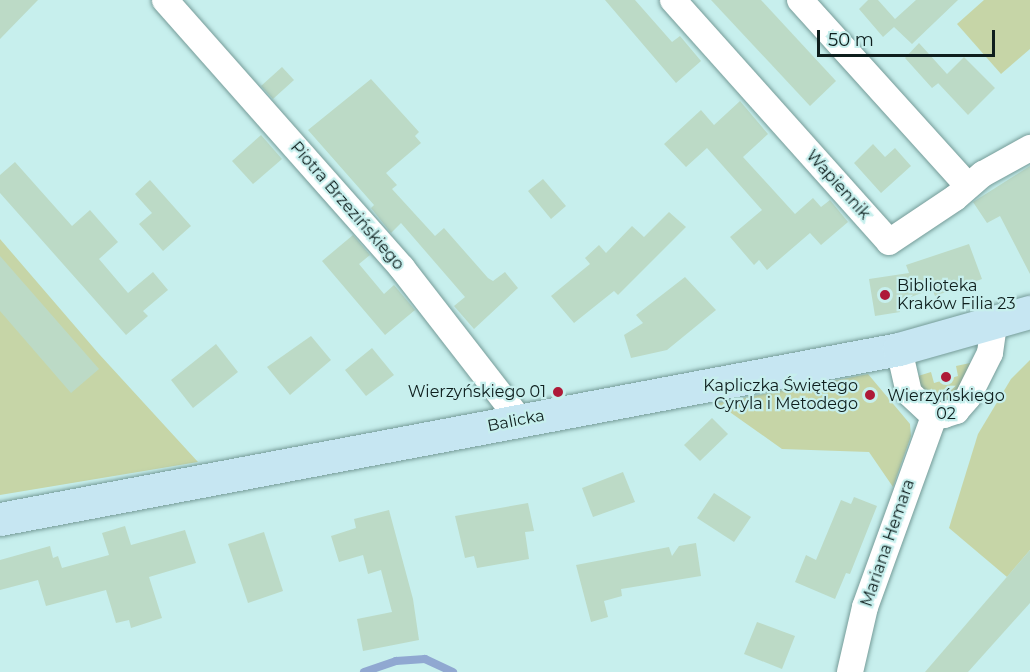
<!DOCTYPE html>
<html>
<head>
<meta charset="utf-8">
<style>
  body { margin:0 }
  #map { position:relative; width:1030px; height:672px; overflow:hidden; background:#c7efed; font-family:Montserrat,sans-serif }
  div>[style] { position:absolute }
  .green>* { inset:0; background:#c6d5a7 }
  .stream>* { height:8px; margin:-4px; padding:0 4px; transform-origin:4px; border-radius:4px; background:#90a8d1 }
  .building>* { inset:0; background:#bcdac6 }
  .roads { filter:drop-shadow(0 0 2px #759b98) drop-shadow(0 0 2px #759b98) }
  .street>* { height:26px; margin:-13px; padding:0 13px; transform-origin:13px; border-radius:13px; background:#fff }
  .secondary>* { height:33px; margin:-16.5px; padding:0 16.5px; transform-origin:16.5px; border-radius:16.5px; background:#c6e6f2 }
  .dots>* { width:16px; height:16px; translate:-50% -50%; box-sizing:border-box; border:3px solid #c7efed; border-radius:50% }
  span { translate:-50% -50%; white-space:nowrap; text-align:center; line-height:1.15; -webkit-text-stroke:4.5px #c7efed; paint-order:stroke }
  .street-label { font-size:16px; color:#0e1e1d }
  .poi-label { font-size:16px; color:#0e1e1d }
  .left { translate:0 -50%; text-align:left }
  .right { translate:-100% -50%; text-align:right }
  .scale { position:absolute; left:817px; top:30px; width:178px; height:27px; box-sizing:border-box; border:3px solid #0e1e1d; border-top:0; padding-left:8px; font-size:18px; line-height:21px; white-space:nowrap; color:#0e1e1d; -webkit-text-stroke:4px #c7efed; paint-order:stroke }
</style>
</head>
<body>
<div id="map">
  <div class="green">
    <i style="clip-path:polygon(984px 0,1030px 0,1030px 49px,1001px 74px,957px 24px)"></i>
    <i style="clip-path:polygon(0 239px,99px 354px,198px 462px,0 495px)"></i>
    <i style="clip-path:polygon(1030px 360px,1030px 550px,1007px 577px,949px 528px,978px 434px,1011px 379px)"></i>
    <i style="clip-path:polygon(975px 362px,958px 391px,943px 402px,926px 396px,918px 383px,918px 376px,931px 372px,934px 383px,958px 376px,956px 366px)"></i>
    <i style="clip-path:polygon(868px 374px,910px 424px,911px 436px,893px 487px,869px 452px,782px 449px,717px 403px)"></i>
  </div>
  <div class="stream">
    <i style="left:364px;top:672px;width:34px;rotate:-19deg"></i>
    <i style="left:396px;top:661px;width:29px;rotate:-4deg"></i>
    <i style="left:425px;top:659px;width:31px;rotate:25deg"></i>
  </div>
  <div class="building">
    <i style="clip-path:polygon(0 0,38px 0,0 39px)"></i>
    <i style="clip-path:polygon(605px 0,635px 0,672px 42px,680px 36px,701px 61px,676px 83px)"></i>
    <i style="clip-path:polygon(711px 0,761px 0,836px 81px,810px 106px)"></i>
    <i style="clip-path:polygon(868px 0,878px 0,895px 19px,916px 0,958px 0,912px 44px,894px 27px,883px 37px,859px 9px)"></i>
    <i style="clip-path:polygon(919px 43px,947px 74px,964px 57px,995px 88px,968px 115px,938px 83px,941px 81px,932px 88px,905px 58px)"></i>
    <i style="clip-path:polygon(282px 67px,294px 80px,273px 99px,261px 86px)"></i>
    <i style="clip-path:polygon(371px 79px,419px 132px,415px 136px,421px 143px,386px 173px,397px 185px,392px 189px,435px 236px,444px 228px,488px 278px,493px 281px,505px 272px,518px 288px,474px 329px,454px 306px,465px 297px,401px 223px,391px 233px,371px 208px,374px 205px,308px 130px)"></i>
    <i style="clip-path:polygon(740px 101px,768px 134px,743px 157px,795px 214px,813px 198px,821px 207px,830px 200px,848px 222px,821px 245px,810px 233px,767px 270px,759px 260px,754px 265px,730px 237px,762px 210px,707px 148px,686px 167px,664px 144px,701px 110px,714px 125px)"></i>
    <i style="clip-path:polygon(261px 135px,282px 159px,253px 184px,232px 161px)"></i>
    <i style="clip-path:polygon(873px 144px,885px 157px,895px 148px,911px 166px,881px 193px,854px 163px)"></i>
    <i style="clip-path:polygon(15px 162px,72px 226px,90px 210px,118px 242px,99px 259px,128px 293px,153px 272px,168px 290px,143px 311px,148px 316px,126px 335px,0 193px,0 175px)"></i>
    <i style="clip-path:polygon(1030px 166px,1030px 274px,1000px 216px,987px 223px,973px 202px)"></i>
    <i style="clip-path:polygon(543px 179px,566px 206px,551px 219px,528px 191px)"></i>
    <i style="clip-path:polygon(150px 180px,191px 226px,163px 251px,139px 224px,152px 213px,135px 194px)"></i>
    <i style="clip-path:polygon(669px 212px,686px 227px,618px 295px,614px 291px,574px 323px,551px 296px,590px 264px,585px 258px,599px 245px,606px 253px,632px 226px,644px 237px)"></i>
    <i style="clip-path:polygon(353px 235px,370px 255px,359px 264px,384px 294px,394px 285px,415px 310px,385px 335px,322px 261px)"></i>
    <i style="clip-path:polygon(969px 244px,982px 279px,935px 296px,932px 289px,898px 302px,900px 312px,875px 316px,869px 279px,909px 273px,906px 265px)"></i>
    <i style="clip-path:polygon(0 256px,99px 369px,71px 393px,0 311px)"></i>
    <i style="clip-path:polygon(685px 277px,716px 310px,667px 350px,631px 358px,624px 335px,643px 323px,636px 315px)"></i>
    <i style="clip-path:polygon(311px 336px,331px 360px,290px 395px,267px 367px)"></i>
    <i style="clip-path:polygon(216px 344px,238px 372px,193px 408px,171px 380px)"></i>
    <i style="clip-path:polygon(372px 348px,394px 375px,366px 396px,345px 370px)"></i>
    <i style="clip-path:polygon(712px 418px,728px 434px,700px 461px,684px 445px)"></i>
    <i style="clip-path:polygon(623px 472px,635px 502px,593px 517px,582px 488px)"></i>
    <i style="clip-path:polygon(714px 493px,751px 517px,734px 542px,697px 518px)"></i>
    <i style="clip-path:polygon(854px 497px,877px 506px,850px 574px,846px 573px,835px 599px,795px 582px,806px 555px,816px 560px,841px 500px,851px 504px)"></i>
    <i style="clip-path:polygon(528px 503px,534px 531px,525px 532px,529px 559px,477px 568px,474px 556px,465px 558px,455px 516px)"></i>
    <i style="clip-path:polygon(389px 510px,413px 599px,419px 640px,363px 651px,357px 619px,392px 612px,381px 570px,368px 574px,363px 555px,339px 562px,331px 536px,356px 528px,354px 519px)"></i>
    <i style="clip-path:polygon(125px 526px,131px 545px,185px 530px,196px 563px,149px 577px,162px 618px,131px 628px,129px 620px,116px 623px,106px 590px,46px 606px,38px 580px,0 590px,0 560px,50px 546px,53px 558px,58px 556px,62px 568px,109px 555px,102px 533px)"></i>
    <i style="clip-path:polygon(264px 532px,283px 591px,248px 603px,228px 544px)"></i>
    <i style="clip-path:polygon(696px 543px,701px 576px,621px 589px,622px 596px,604px 601px,608px 617px,591px 622px,576px 565px,669px 547px,672px 556px,679px 546px)"></i>
    <i style="clip-path:polygon(1030px 550px,1030px 603px,968px 672px,925px 672px)"></i>
    <i style="clip-path:polygon(757px 622px,795px 636px,782px 669px,744px 654px)"></i>
  </div>
  <div class="roads">
    <div class="street">
      <i style="left:165px;top:0;width:358px;rotate:48.5deg"></i>
      <i style="left:402px;top:268px;width:192px;rotate:52.2deg"></i>
      <i style="left:673px;top:0;width:324px;rotate:48.2deg"></i>
      <i style="left:889px;top:242px;width:79px;rotate:-33.7deg"></i>
      <i style="left:955px;top:198px;width:37px;rotate:-41deg"></i>
      <i style="left:983px;top:174px;width:54px;rotate:-29deg"></i>
      <i style="left:800px;top:0;width:249px;rotate:47.9deg"></i>
      <i style="left:899px;top:349px;width:45px;rotate:77.2deg"></i>
      <i style="left:909px;top:393px;width:34px;rotate:43deg"></i>
      <i style="left:934px;top:416px;width:10px;rotate:-6deg"></i>
      <i style="left:944px;top:415px;width:13px;rotate:-18deg"></i>
      <i style="left:956px;top:411px;width:18px;rotate:-49deg"></i>
      <i style="left:968px;top:397px;width:49px;rotate:-63.4deg"></i>
      <i style="left:990px;top:353px;width:29px;rotate:-82deg"></i>
      <i style="left:850px;top:672px;width:67px;rotate:-77deg"></i>
      <i style="left:865px;top:607px;width:203px;rotate:-70.1deg"></i>
    </div>
    <div class="secondary">
      <i style="left:0;top:519px;width:915px;rotate:-10.71deg"></i>
      <i style="left:899px;top:349px;width:136px;rotate:-15.8deg"></i>
    </div>
  </div>
  <div class="dots">
    <i style="left:885px;top:295px;background:#ae1a38"></i>
    <i style="left:946px;top:377px;background:#ae1a38"></i>
    <i style="left:558px;top:392px;background:#ae1a38"></i>
    <i style="left:870px;top:395px;background:#ae1a38"></i>
  </div>
  <div class="street-label">
    <span style="left:838px;top:185px;rotate:48deg">Wapiennik</span>
    <span style="left:347px;top:206px;rotate:49deg">Piotra Brzezińskiego</span>
    <span style="left:516px;top:421px;rotate:-11deg">Balicka</span>
    <span style="left:888px;top:543px;rotate:-71deg">Mariana Hemara</span>
  </div>
  <div class="poi-label">
    <span class="left" style="left:897px;top:295px">Biblioteka<br>Kraków Filia 23</span>
    <span class="right" style="left:858px;top:395px">Kapliczka Świętego<br>Cyryla i Metodego</span>
    <span class="right" style="left:546px;top:392px">Wierzyńskiego 01</span>
    <span style="left:946px;top:405px">Wierzyńskiego<br>02</span>
  </div>
  <div class="scale">50 m</div>
</div>
</body>
</html>
